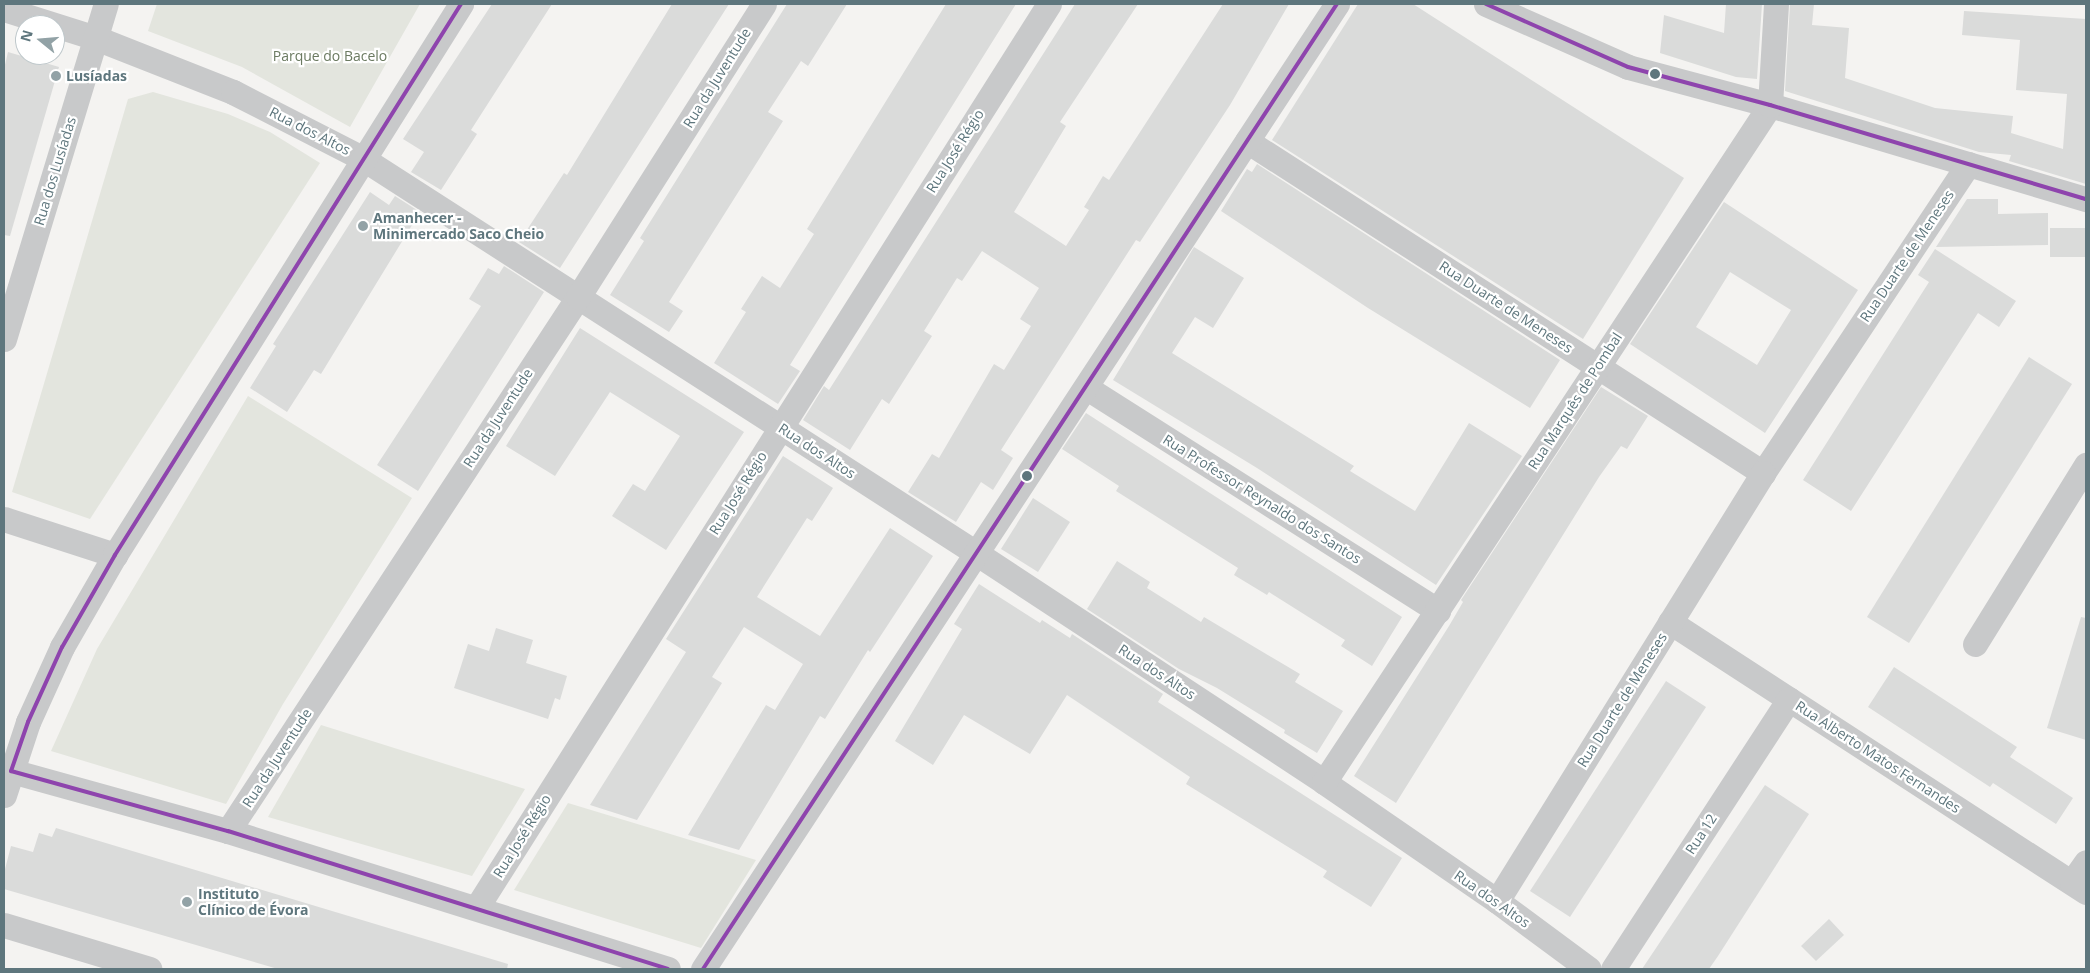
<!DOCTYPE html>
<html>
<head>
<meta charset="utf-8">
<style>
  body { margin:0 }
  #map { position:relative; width:2090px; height:973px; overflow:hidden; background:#f4f3f1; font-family:"Open Sans",sans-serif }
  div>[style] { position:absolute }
  .green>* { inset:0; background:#e3e5de }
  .building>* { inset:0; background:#dadbda }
  .street>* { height:25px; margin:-12.5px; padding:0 12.5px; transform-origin:12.5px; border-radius:12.5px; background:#c8c9ca }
  .bus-1>* { height:4px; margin:-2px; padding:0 2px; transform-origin:2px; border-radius:2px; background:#8e44ad }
  .dots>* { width:14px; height:14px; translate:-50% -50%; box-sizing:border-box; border:2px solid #fff; border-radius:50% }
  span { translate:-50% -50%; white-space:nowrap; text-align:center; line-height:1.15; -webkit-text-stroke:4.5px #fff; paint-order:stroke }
  .park-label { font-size:14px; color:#6b7a61 }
  .poi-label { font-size:14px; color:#5e767d; font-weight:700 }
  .left { translate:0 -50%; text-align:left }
  .street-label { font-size:14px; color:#5e767d }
  .frame { position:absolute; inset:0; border:5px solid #5e767d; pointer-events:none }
  .north { position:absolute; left:15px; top:15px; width:50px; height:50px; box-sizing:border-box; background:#fff; border:1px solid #bfc8cb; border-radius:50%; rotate:287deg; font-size:14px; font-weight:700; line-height:20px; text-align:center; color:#5e767d }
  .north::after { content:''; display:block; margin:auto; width:18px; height:22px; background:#92a2a6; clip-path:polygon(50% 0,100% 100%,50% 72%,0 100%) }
</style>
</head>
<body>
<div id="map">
  <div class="green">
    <i style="clip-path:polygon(157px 4px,420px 4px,350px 127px,242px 67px,148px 31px)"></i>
    <i style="clip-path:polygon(153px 92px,228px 114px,270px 132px,320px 163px,90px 519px,12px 492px,128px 99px)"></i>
    <i style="clip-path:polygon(248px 396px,412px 498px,283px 704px,226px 804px,51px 751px,97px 649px)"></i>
    <i style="clip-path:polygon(321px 725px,525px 789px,472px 876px,268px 817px)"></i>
    <i style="clip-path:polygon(568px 803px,756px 860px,701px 948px,514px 890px)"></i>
  </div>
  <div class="building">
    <i style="clip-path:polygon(492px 4px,552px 4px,471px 130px,477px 134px,441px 190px,411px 172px,424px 152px,403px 139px)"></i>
    <i style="clip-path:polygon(672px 4px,729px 4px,560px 268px,519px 242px,564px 173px,567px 175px)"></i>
    <i style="clip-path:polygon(787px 4px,847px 4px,808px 66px,801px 61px,768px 112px,783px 121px,669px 302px,683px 311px,669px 332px,610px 295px,644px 241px,640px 238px)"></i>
    <i style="clip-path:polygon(946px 4px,1016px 4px,790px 365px,800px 371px,778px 404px,714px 363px,746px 312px,741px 309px,762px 276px,780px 288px,814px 234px,807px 229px)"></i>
    <i style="clip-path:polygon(1075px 4px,1138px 4px,1060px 122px,1066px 126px,1014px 212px,1066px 246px,1089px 210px,1084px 207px,1103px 176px,1109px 180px,1223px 4px,1289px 4px,1230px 105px,1140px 242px,1136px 240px,1001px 450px,1013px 458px,993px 490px,981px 482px,956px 522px,908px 492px,932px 454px,939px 458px,994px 364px,1004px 370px,1031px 326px,1020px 319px,1039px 288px,982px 251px,962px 281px,957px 278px,924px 331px,932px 336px,889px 404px,882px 399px,850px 450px,803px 420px,824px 386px,829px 390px)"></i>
    <i style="clip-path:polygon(1358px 4px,1413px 4px,1684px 178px,1583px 339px,1272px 140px)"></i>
    <i style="clip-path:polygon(1726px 4px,1762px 4px,1757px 79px,1736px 77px,1660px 53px,1664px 15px,1724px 33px)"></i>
    <i style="clip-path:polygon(1790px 4px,1814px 4px,1812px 25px,1849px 28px,1845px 78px,1935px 108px,2013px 116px,2011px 133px,2063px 149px,2067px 94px,2016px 90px,2020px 40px,1962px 35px,1964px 11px,2086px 19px,2086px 184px,2009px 161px,2011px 155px,1979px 152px,1785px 91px)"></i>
    <i style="clip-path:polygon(8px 52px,59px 67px,10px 236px,4px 235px,4px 69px)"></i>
    <i style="clip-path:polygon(1257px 164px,1560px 360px,1530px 408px,1368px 308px,1221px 211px,1247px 169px,1252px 172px)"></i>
    <i style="clip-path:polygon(370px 192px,389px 205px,395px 196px,420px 212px,321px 374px,314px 370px,287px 412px,250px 388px,276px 346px,273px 344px)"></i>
    <i style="clip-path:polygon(1967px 199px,1998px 199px,1998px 214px,2048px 213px,2048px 245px,1936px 247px)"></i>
    <i style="clip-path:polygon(evenodd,1724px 202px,1858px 290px,1765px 433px,1630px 344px,1724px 202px,1730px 272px,1791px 310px,1757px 365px,1696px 327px,1730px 272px)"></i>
    <i style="clip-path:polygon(2050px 228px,2086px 228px,2086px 257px,2050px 257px)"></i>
    <i style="clip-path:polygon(1194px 247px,1244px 278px,1213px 328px,1195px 317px,1172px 353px,1354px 466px,1350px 471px,1415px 511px,1469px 423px,1522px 456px,1436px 585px,1257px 468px,1113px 380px)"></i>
    <i style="clip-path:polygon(1935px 249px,2016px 301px,1999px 327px,1978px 313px,1851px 511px,1803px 480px,1929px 282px,1918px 275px)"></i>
    <i style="clip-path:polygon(504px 266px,544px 292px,418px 491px,377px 465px,481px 306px,469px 299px,488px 268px,499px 274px)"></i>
    <i style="clip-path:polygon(580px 328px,744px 432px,666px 550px,612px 516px,633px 484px,645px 491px,680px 436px,610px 392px,555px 476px,506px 446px)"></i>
    <i style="clip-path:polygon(2029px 357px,2072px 384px,1909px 643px,1867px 617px)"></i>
    <i style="clip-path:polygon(1601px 387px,1648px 416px,1627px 449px,1621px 446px,1599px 477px,1396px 803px,1354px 776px,1449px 626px,1463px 602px,1461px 600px)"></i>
    <i style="clip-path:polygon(1086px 413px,1402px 617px,1372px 666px,1341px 646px,1345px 640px,1269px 592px,1267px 595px,1234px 575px,1238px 568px,1116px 491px,1119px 486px,1062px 449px)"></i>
    <i style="clip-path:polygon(783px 456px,833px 488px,812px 521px,807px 518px,757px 597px,820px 636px,890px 528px,933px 556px,870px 652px,868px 650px,825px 719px,820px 716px,739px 850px,688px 835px,766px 705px,775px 710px,803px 664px,744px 627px,712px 677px,722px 683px,637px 820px,590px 805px,686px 652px,666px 639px)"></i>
    <i style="clip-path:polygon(1033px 498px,1070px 522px,1038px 572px,1001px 549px)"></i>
    <i style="clip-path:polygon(1117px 561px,1150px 582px,1147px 588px,1201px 622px,1204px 617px,1300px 674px,1295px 682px,1343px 711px,1317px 753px,1284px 733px,1285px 730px,1217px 688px,1179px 669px,1087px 609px)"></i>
    <i style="clip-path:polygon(979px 584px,1040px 623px,1042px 620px,1070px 638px,1072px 634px,1163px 694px,1158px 702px,1402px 858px,1371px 907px,1323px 877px,1327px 871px,1186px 784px,1190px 777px,1067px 695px,1030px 754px,964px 715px,933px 765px,895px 741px,962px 629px,954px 624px)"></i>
    <i style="clip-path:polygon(2081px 617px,2086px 618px,2086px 740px,2047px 728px)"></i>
    <i style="clip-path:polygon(496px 628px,533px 640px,526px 663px,567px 676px,560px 700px,555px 698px,548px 719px,454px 688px,468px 644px,489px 651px)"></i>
    <i style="clip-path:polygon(1894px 667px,2017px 747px,2010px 757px,2073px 798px,2056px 824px,1993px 783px,1990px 787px,1868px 707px)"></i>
    <i style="clip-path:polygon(1666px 681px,1706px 707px,1570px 917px,1530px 891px)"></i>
    <i style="clip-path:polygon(1765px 785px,1809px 814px,1718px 956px,1709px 969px,1642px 969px)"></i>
    <i style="clip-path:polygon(56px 828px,508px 964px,507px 969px,278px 969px,4px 889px,4px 873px,11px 846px,33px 852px,39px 833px,52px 837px)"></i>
    <i style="clip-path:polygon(1829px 919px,1844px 935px,1816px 961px,1801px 946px)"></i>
  </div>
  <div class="street">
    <i style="left:1486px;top:4px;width:155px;rotate:23.9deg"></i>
    <i style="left:1628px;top:67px;width:147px;rotate:15deg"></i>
    <i style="left:1770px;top:105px;width:330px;rotate:16.6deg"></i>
    <i style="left:4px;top:9px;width:96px;rotate:17.5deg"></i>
    <i style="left:96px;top:38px;width:147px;rotate:21.5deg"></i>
    <i style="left:233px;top:92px;width:145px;rotate:27.1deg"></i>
    <i style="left:362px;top:158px;width:730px;rotate:32.75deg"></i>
    <i style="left:976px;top:553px;width:417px;rotate:33.3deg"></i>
    <i style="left:1324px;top:782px;width:210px;rotate:34.5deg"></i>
    <i style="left:1497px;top:901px;width:114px;rotate:36.5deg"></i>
    <i style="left:1247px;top:141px;width:614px;rotate:32.76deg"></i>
    <i style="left:1763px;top:473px;width:371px;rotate:-56.4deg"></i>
    <i style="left:4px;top:339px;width:350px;rotate:-73.1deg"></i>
    <i style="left:1087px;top:388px;width:416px;rotate:32.4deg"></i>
    <i style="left:4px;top:519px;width:117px;rotate:18deg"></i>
    <i style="left:1670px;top:622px;width:496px;rotate:33deg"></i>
    <i style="left:1975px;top:644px;width:211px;rotate:-58.2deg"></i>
    <i style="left:4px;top:769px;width:232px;rotate:15.5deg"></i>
    <i style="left:228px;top:831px;width:461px;rotate:17.4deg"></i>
    <i style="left:1324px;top:782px;width:811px;rotate:-56.62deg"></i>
    <i style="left:1770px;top:105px;width:101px;rotate:-86.6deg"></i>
    <i style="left:4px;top:795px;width:77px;rotate:-71.8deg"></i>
    <i style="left:28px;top:722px;width:82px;rotate:-65.6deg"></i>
    <i style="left:62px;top:647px;width:106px;rotate:-60.1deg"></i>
    <i style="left:115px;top:555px;width:651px;rotate:-57.87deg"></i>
    <i style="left:228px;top:831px;width:638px;rotate:-56.76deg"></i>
    <i style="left:578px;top:297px;width:347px;rotate:-57.6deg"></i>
    <i style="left:2072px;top:882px;width:24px;rotate:-55deg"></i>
    <i style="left:1497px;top:901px;width:504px;rotate:-58.14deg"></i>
    <i style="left:477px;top:907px;width:1069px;rotate:-57.65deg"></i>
    <i style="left:4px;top:925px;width:152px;rotate:16.8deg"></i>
    <i style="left:703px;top:969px;width:1155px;rotate:-56.7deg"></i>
    <i style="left:1613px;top:969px;width:322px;rotate:-56.9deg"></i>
  </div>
  <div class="bus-1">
    <i style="left:461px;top:4px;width:651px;rotate:122.13deg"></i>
    <i style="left:115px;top:555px;width:106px;rotate:119.9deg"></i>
    <i style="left:62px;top:647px;width:82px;rotate:114.4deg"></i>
    <i style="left:28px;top:722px;width:52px;rotate:109.1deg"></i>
    <i style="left:11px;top:771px;width:225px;rotate:15.5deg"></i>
    <i style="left:228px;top:831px;width:461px;rotate:17.4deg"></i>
    <i style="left:1486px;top:4px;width:155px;rotate:23.9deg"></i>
    <i style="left:1628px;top:67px;width:147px;rotate:15deg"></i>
    <i style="left:1770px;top:105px;width:330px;rotate:16.6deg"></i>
    <i style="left:703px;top:969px;width:1155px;rotate:-56.7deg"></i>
  </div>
  <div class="dots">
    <i style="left:1655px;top:74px;background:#5e767d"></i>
    <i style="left:56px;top:76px;background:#92a2a6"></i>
    <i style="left:363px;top:226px;background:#92a2a6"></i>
    <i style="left:1027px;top:476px;background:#5e767d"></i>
    <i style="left:187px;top:902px;background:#92a2a6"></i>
  </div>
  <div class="park-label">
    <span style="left:330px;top:56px">Parque do Bacelo</span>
  </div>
  <div class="poi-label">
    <span class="left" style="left:66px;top:76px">Lusíadas</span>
    <span class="left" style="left:373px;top:226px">Amanhecer -<br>Minimercado Saco Cheio</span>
    <span class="left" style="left:198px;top:902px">Instituto<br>Clínico de Évora</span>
  </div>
  <div class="street-label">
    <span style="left:717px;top:78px;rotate:-58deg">Rua da Juventude</span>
    <span style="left:310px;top:131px;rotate:27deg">Rua dos Altos</span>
    <span style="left:955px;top:151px;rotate:-58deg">Rua José Régio</span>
    <span style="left:55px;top:171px;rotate:-73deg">Rua dos Lusíadas</span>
    <span style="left:1907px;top:256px;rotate:-56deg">Rua Duarte de Meneses</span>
    <span style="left:1506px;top:307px;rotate:33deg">Rua Duarte de Meneses</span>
    <span style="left:1575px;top:401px;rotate:-57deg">Rua Marquês de Pombal</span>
    <span style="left:498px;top:418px;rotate:-57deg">Rua da Juventude</span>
    <span style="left:817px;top:451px;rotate:33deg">Rua dos Altos</span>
    <span style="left:738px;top:493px;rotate:-58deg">Rua José Régio</span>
    <span style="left:1262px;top:499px;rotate:32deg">Rua Professor Reynaldo dos Santos</span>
    <span style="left:1157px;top:672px;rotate:33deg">Rua dos Altos</span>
    <span style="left:1622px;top:700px;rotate:-58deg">Rua Duarte de Meneses</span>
    <span style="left:1878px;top:757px;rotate:33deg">Rua Alberto Matos Fernandes</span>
    <span style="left:277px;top:758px;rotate:-57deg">Rua da Juventude</span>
    <span style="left:1701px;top:834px;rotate:-57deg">Rua 12</span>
    <span style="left:522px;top:836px;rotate:-58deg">Rua José Régio</span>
    <span style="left:1492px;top:899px;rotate:35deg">Rua dos Altos</span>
  </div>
  <div class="frame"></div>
  <div class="north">N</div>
</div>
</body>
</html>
